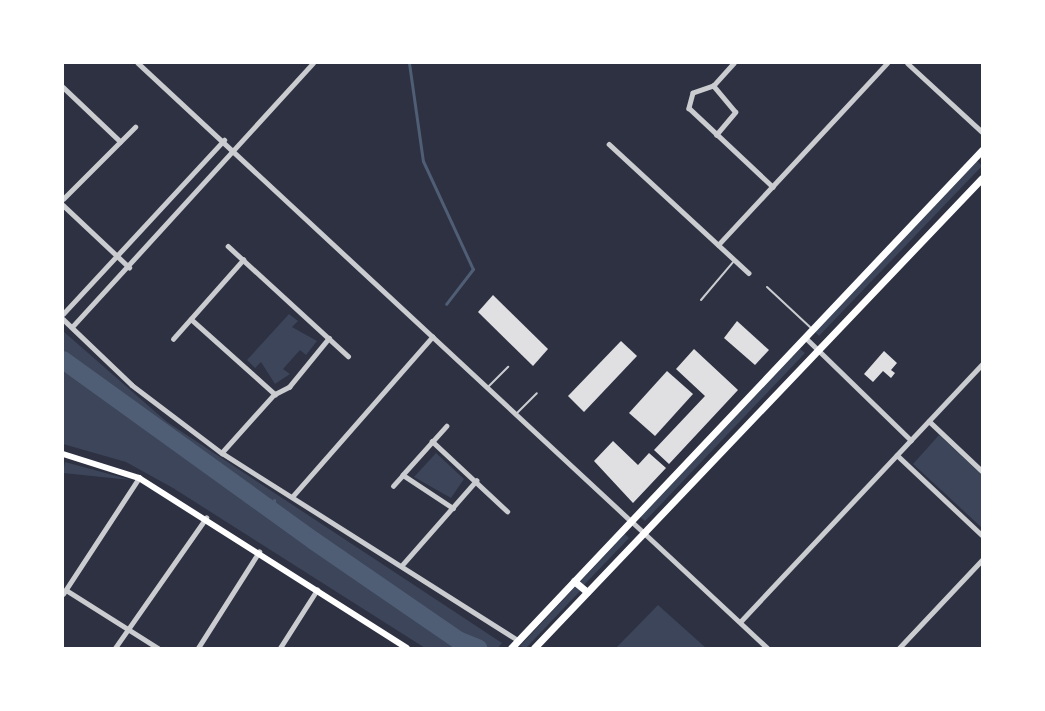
<!DOCTYPE html>
<html>
<head>
<meta charset="utf-8">
<style>
  body { margin:0 }
  #map { position:relative; width:1045px; height:711px; overflow:hidden; background:#2d3142; font-family:"PT Sans",sans-serif }
  div>[style] { position:absolute }
  .green>* { inset:0; background:#3c4559 }
  .stream>* { height:3px; margin:-1.5px; padding:0 1.5px; transform-origin:1.5px; border-radius:1.5px; background:#4f5d75 }
  .river>* { height:18px; margin:-9px; padding:0 9px; transform-origin:9px; border-radius:9px; background:#4f5d75 }
  .building>* { inset:0; background:#e0e0e3 }
  .service>* { height:2px; margin:-1px; padding:0 1px; transform-origin:1px; border-radius:1px; background:#caccd0 }
  .minor>* { height:4.5px; margin:-2.25px; padding:0 2.25px; transform-origin:2.25px; border-radius:2.25px; background:#caccd0 }
  .tertiary>* { height:5px; margin:-2.5px; padding:0 2.5px; transform-origin:2.5px; border-radius:2.5px; background:#caccd0 }
  .secondary>* { height:6px; margin:-3px; padding:0 3px; transform-origin:3px; border-radius:3px; background:#fff }
  .primary>* { height:7px; margin:-3.5px; padding:0 3.5px; transform-origin:3.5px; border-radius:3.5px; background:#fff }
  span { translate:-50% -50%; white-space:nowrap; text-align:center; line-height:1.15; -webkit-text-stroke:4.5px #fff; paint-order:stroke }
  .frame { position:absolute; inset:0; border:64px solid #fff; pointer-events:none }
</style>
</head>
<body>
<div id="map">
  <div class="green">
    <i style="clip-path:polygon(977px 161px,982px 166px,819px 336px,815px 332px)"></i>
    <i style="clip-path:polygon(289px 314px,298px 321px,292px 327px,317px 341px,306px 355px,300px 350px,283px 369px,290px 374px,275px 384px,261px 362px,255px 368px,247px 360px)"></i>
    <i style="clip-path:polygon(63px 331px,167px 422px,502px 643px,498px 648px,425px 648px,173px 488px,126px 462px,63px 444px)"></i>
    <i style="clip-path:polygon(800px 349px,805px 353px,645px 521px,640px 517px)"></i>
    <i style="clip-path:polygon(939px 435px,982px 475px,982px 528px,913px 464px)"></i>
    <i style="clip-path:polygon(436px 453px,464px 479px,451px 498px,414px 477px)"></i>
    <i style="clip-path:polygon(65px 462px,131px 480px,63px 473px)"></i>
    <i style="clip-path:polygon(625px 534px,629px 538px,584px 585px,580px 582px)"></i>
    <i style="clip-path:polygon(576px 586px,581px 590px,526px 648px,520px 646px)"></i>
    <i style="clip-path:polygon(658px 605px,706px 648px,616px 648px)"></i>
  </div>
  <div class="stream">
    <i style="left:409px;top:63px;width:99px;rotate:81.9deg"></i>
    <i style="left:423px;top:161px;width:119px;rotate:65.2deg"></i>
    <i style="left:473px;top:269px;width:44px;rotate:127.6deg"></i>
    <i style="left:274px;top:500px;width:12px;rotate:85deg"></i>
  </div>
  <div class="river">
    <i style="left:63px;top:360px;width:309px;rotate:35.8deg"></i>
    <i style="left:314px;top:541px;width:175px;rotate:34.5deg"></i>
    <i style="left:458px;top:640px;width:22px;rotate:22deg"></i>
  </div>
  <div class="building">
    <i style="clip-path:polygon(493px 295px,548px 349px,533px 366px,478px 312px)"></i>
    <i style="clip-path:polygon(737px 321px,769px 350px,755px 365px,724px 338px)"></i>
    <i style="clip-path:polygon(621px 341px,637px 356px,584px 412px,568px 396px)"></i>
    <i style="clip-path:polygon(694px 349px,738px 390px,669px 464px,654px 450px,705px 396px,676px 369px)"></i>
    <i style="clip-path:polygon(884px 351px,897px 363px,891px 370px,895px 373px,891px 378px,883px 371px,873px 382px,864px 374px)"></i>
    <i style="clip-path:polygon(667px 371px,693px 394px,655px 436px,629px 413px)"></i>
    <i style="clip-path:polygon(613px 441px,638px 465px,649px 453px,666px 468px,633px 503px,594px 461px)"></i>
  </div>
  <div class="service">
    <i style="left:767px;top:287px;width:59px;rotate:42.9deg"></i>
    <i style="left:701px;top:300px;width:51px;rotate:-49.8deg"></i>
    <i style="left:487px;top:388px;width:30px;rotate:-45deg"></i>
    <i style="left:517px;top:413px;width:28px;rotate:-45deg"></i>
  </div>
  <div class="minor">
    <i style="left:138px;top:63px;width:673px;rotate:42.89deg"></i>
    <i style="left:713px;top:86px;width:21px;rotate:161deg"></i>
    <i style="left:693px;top:93px;width:16px;rotate:105deg"></i>
    <i style="left:689px;top:108px;width:115px;rotate:43.2deg"></i>
    <i style="left:63px;top:87px;width:79px;rotate:43.5deg"></i>
    <i style="left:716px;top:135px;width:30px;rotate:-50deg"></i>
    <i style="left:735px;top:112px;width:34px;rotate:-130deg"></i>
    <i style="left:713px;top:86px;width:31px;rotate:-48deg"></i>
    <i style="left:609px;top:144px;width:190px;rotate:42.7deg"></i>
    <i style="left:63px;top:199px;width:102px;rotate:-45deg"></i>
    <i style="left:63px;top:205px;width:91px;rotate:43.2deg"></i>
    <i style="left:718px;top:245px;width:248px;rotate:-47.1deg"></i>
    <i style="left:228px;top:246px;width:163px;rotate:42.5deg"></i>
    <i style="left:63px;top:314px;width:237px;rotate:-47.2deg"></i>
    <i style="left:63px;top:319px;width:95px;rotate:43.7deg"></i>
    <i style="left:132px;top:385px;width:113px;rotate:37.1deg"></i>
    <i style="left:222px;top:453px;width:350px;rotate:32.3deg"></i>
    <i style="left:191px;top:319px;width:113px;rotate:41.8deg"></i>
    <i style="left:275px;top:394px;width:79px;rotate:131.9deg"></i>
    <i style="left:72px;top:327px;width:357px;rotate:-47.6deg"></i>
    <i style="left:805px;top:337px;width:148px;rotate:44.2deg"></i>
    <i style="left:173px;top:339px;width:106px;rotate:-48.5deg"></i>
    <i style="left:275px;top:394px;width:16px;rotate:-27deg"></i>
    <i style="left:289px;top:387px;width:63px;rotate:-50.8deg"></i>
    <i style="left:929px;top:421px;width:73px;rotate:43.3deg"></i>
    <i style="left:447px;top:426px;width:66px;rotate:131.9deg"></i>
    <i style="left:403px;top:475px;width:60px;rotate:33.4deg"></i>
    <i style="left:432px;top:441px;width:103px;rotate:43deg"></i>
    <i style="left:897px;top:455px;width:117px;rotate:43.3deg"></i>
    <i style="left:393px;top:486px;width:15px;rotate:-48deg"></i>
    <i style="left:292px;top:497px;width:213px;rotate:-48.8deg"></i>
    <i style="left:403px;top:564px;width:111px;rotate:-48.7deg"></i>
    <i style="left:66px;top:590px;width:109px;rotate:32.2deg"></i>
    <i style="left:63px;top:594px;width:139px;rotate:-56.8deg"></i>
    <i style="left:740px;top:622px;width:354px;rotate:-46.8deg"></i>
    <i style="left:115px;top:648px;width:159px;rotate:-55deg"></i>
    <i style="left:198px;top:648px;width:114px;rotate:-57.6deg"></i>
    <i style="left:280px;top:648px;width:69px;rotate:-57.5deg"></i>
    <i style="left:899px;top:648px;width:121px;rotate:-46.7deg"></i>
  </div>
  <div class="tertiary">
    <i style="left:907px;top:63px;width:102px;rotate:42.6deg"></i>
    <i style="left:631px;top:521px;width:186px;rotate:43deg"></i>
  </div>
  <div class="secondary">
    <i style="left:63px;top:454px;width:80px;rotate:17.5deg"></i>
    <i style="left:139px;top:478px;width:317px;rotate:32.4deg"></i>
  </div>
  <div class="primary">
    <i style="left:574px;top:581px;width:17px;rotate:40deg"></i>
    <i style="left:511px;top:648px;width:685px;rotate:-46.6deg"></i>
    <i style="left:534px;top:648px;width:649px;rotate:-46.37deg"></i>
  </div>
  <div class="frame"></div>
</div>
</body>
</html>
